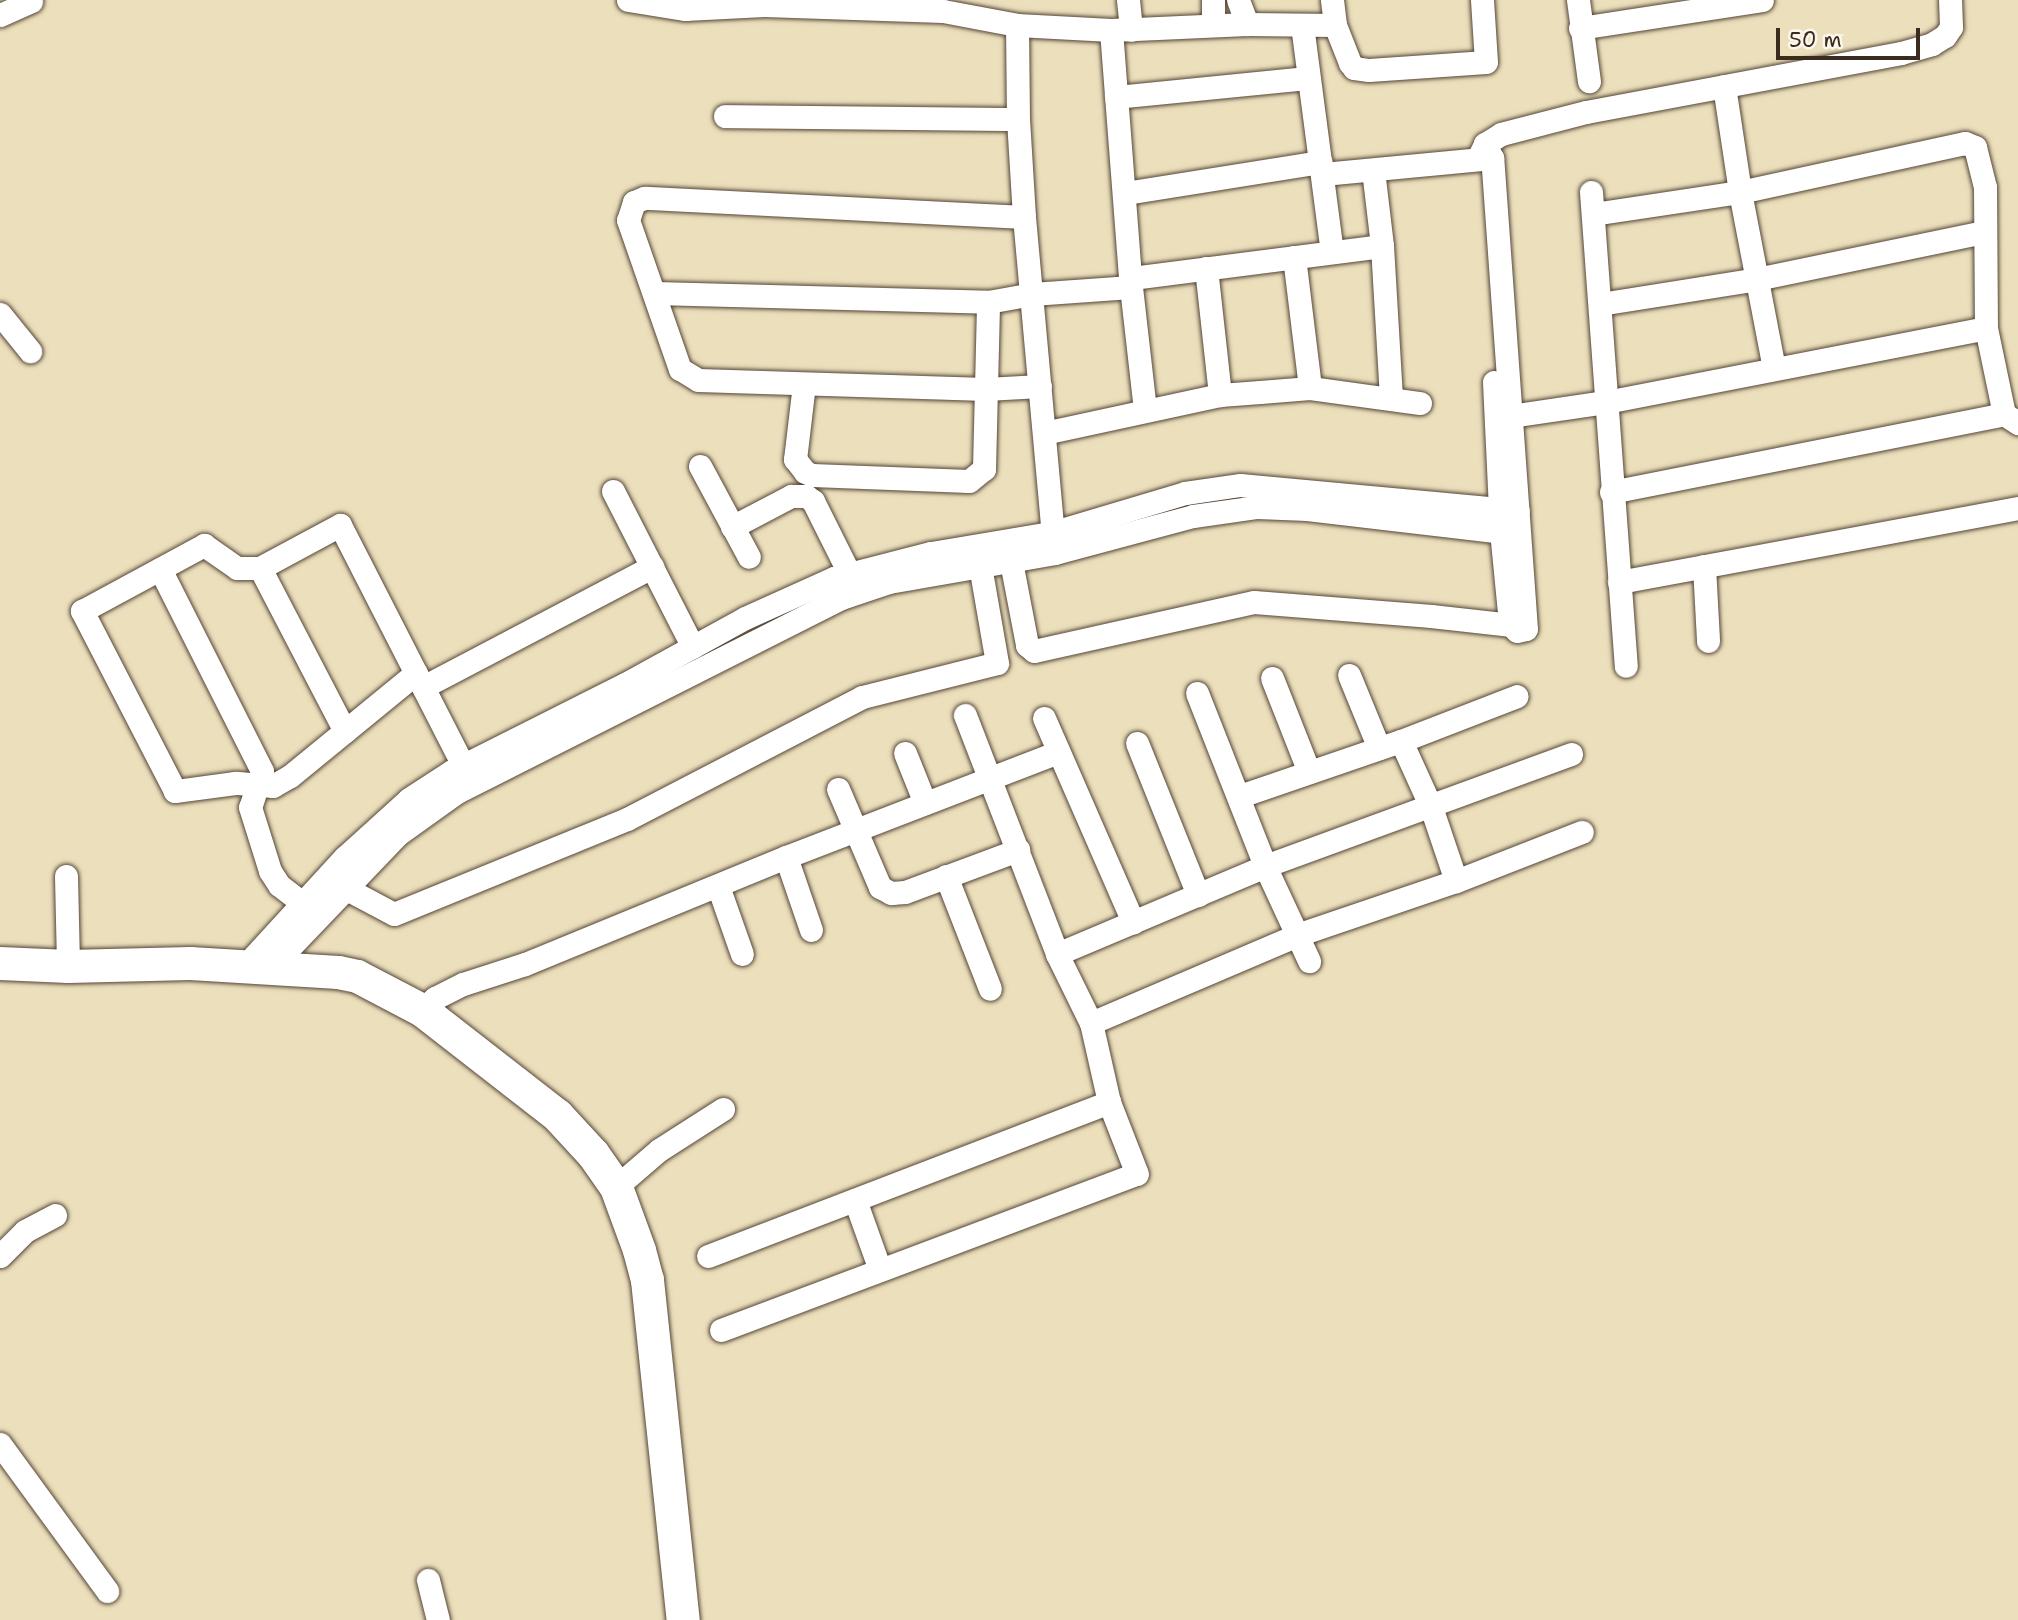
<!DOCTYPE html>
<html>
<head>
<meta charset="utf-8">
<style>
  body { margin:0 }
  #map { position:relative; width:2018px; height:1620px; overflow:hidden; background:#ebdfbc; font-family:"Shantell Sans",sans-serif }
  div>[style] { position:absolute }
  .roads { filter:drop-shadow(0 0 2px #554536) drop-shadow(0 0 2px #554536) }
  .street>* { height:23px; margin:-11.5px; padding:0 11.5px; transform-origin:11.5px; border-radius:11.5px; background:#fff }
  .secondary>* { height:33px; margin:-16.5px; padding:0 16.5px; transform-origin:16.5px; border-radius:16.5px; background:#fff }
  span { translate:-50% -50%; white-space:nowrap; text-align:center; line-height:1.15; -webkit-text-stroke:6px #fbf7ec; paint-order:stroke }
  .scale { position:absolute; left:1776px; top:28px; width:144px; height:32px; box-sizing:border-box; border:4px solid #3b2a1e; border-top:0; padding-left:9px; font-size:21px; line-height:24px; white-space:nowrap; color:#3b2a1e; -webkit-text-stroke:5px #fbf7ec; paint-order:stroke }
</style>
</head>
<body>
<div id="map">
  <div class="roads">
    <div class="street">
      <i style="left:628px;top:0;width:58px;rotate:9deg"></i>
      <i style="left:685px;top:9px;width:79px;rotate:-2.9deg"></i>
      <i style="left:764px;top:5px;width:179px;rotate:1.9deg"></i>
      <i style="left:943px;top:11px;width:75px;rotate:10.7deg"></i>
      <i style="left:1017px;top:25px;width:94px;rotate:3deg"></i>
      <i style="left:1111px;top:30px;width:136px;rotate:-2.5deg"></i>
      <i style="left:1247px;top:24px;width:88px;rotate:0.7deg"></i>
      <i style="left:1128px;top:0;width:30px;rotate:84deg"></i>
      <i style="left:1213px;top:0;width:25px;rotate:90deg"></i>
      <i style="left:1238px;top:0;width:26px;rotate:69deg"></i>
      <i style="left:1332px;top:0;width:25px;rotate:83deg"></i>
      <i style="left:1335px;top:25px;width:41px;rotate:68.5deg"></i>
      <i style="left:1350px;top:63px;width:6px;rotate:51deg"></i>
      <i style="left:1354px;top:68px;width:15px;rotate:8deg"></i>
      <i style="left:1369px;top:70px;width:117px;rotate:-3.9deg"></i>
      <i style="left:1486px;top:62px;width:62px;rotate:-93.7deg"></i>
      <i style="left:1578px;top:0;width:82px;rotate:82.3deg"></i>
      <i style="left:0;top:15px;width:34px;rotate:-24deg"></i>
      <i style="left:1017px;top:25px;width:94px;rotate:89.4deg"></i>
      <i style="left:1018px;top:119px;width:98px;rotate:86.5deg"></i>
      <i style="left:1024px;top:217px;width:329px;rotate:84.8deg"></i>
      <i style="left:1302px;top:25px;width:229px;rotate:82.5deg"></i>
      <i style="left:1580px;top:28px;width:184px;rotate:-8.7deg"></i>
      <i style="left:1111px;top:30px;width:258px;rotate:85.6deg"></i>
      <i style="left:1131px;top:287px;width:124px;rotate:83.5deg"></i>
      <i style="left:1724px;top:86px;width:107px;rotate:81.4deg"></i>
      <i style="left:1740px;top:192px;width:179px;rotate:79.1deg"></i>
      <i style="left:1116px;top:97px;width:193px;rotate:-5.7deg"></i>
      <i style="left:725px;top:116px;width:293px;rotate:0.6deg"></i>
      <i style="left:1479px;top:156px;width:13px;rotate:-63deg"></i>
      <i style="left:1485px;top:144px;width:19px;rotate:-32deg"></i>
      <i style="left:1501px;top:134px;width:88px;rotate:-14.5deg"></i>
      <i style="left:1586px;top:112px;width:320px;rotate:-10.6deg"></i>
      <i style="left:1901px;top:53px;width:32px;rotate:-16deg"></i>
      <i style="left:1932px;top:44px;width:15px;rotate:-32deg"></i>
      <i style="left:1945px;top:36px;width:11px;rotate:-56deg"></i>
      <i style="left:1951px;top:27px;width:27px;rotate:-92deg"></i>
      <i style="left:1373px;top:170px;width:77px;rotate:83.2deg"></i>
      <i style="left:1382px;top:246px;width:153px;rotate:86.6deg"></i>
      <i style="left:1323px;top:174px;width:170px;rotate:-5.4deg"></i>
      <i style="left:1591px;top:192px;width:475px;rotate:85.8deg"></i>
      <i style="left:1125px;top:193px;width:198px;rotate:-9deg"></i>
      <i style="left:1593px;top:214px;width:149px;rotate:-8.5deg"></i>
      <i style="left:1740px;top:192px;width:230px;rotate:-12.3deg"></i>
      <i style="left:1965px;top:143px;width:11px;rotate:22deg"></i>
      <i style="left:1975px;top:147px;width:41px;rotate:76deg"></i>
      <i style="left:1985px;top:187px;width:141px;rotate:89.6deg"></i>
      <i style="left:1986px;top:328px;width:88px;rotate:78.2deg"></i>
      <i style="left:2004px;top:414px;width:17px;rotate:33deg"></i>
      <i style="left:1024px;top:217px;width:380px;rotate:-177.1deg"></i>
      <i style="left:644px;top:198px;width:11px;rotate:158deg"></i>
      <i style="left:634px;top:202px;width:19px;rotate:108deg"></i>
      <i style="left:628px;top:220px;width:158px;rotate:70.8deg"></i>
      <i style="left:680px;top:369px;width:21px;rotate:31deg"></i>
      <i style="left:698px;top:380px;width:288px;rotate:1.8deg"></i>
      <i style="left:986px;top:389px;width:54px;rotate:-3.2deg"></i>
      <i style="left:1294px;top:257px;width:132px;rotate:83deg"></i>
      <i style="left:1206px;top:268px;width:128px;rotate:83.7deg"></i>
      <i style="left:1132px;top:278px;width:252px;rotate:-7.3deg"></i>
      <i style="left:655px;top:293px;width:333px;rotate:1.5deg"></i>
      <i style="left:988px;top:302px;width:45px;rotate:-10.3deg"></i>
      <i style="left:1032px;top:294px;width:99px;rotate:-4deg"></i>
      <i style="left:1600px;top:304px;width:159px;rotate:-9deg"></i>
      <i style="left:1757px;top:279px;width:231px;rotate:-11.7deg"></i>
      <i style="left:0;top:314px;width:48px;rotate:51deg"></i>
      <i style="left:1494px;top:382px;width:149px;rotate:87.3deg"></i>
      <i style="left:1501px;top:531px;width:92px;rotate:84.4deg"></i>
      <i style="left:804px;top:384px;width:76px;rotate:96.8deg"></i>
      <i style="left:795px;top:459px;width:16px;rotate:52deg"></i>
      <i style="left:805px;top:472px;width:8px;rotate:23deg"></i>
      <i style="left:812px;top:475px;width:157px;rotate:2.2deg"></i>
      <i style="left:969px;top:481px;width:19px;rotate:-39deg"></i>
      <i style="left:984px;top:469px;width:167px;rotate:-88.6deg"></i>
      <i style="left:1497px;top:418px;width:110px;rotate:-8.4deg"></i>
      <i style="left:1606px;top:402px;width:387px;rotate:-11deg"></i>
      <i style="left:1044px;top:433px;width:180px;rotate:-12.2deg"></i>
      <i style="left:1220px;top:395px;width:40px;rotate:-4.3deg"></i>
      <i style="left:1260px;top:392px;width:50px;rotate:-4.6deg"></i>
      <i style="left:1310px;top:388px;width:111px;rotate:7.8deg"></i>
      <i style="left:700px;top:466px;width:103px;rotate:61.7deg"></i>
      <i style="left:613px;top:491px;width:175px;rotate:62.9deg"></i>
      <i style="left:1611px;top:492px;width:401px;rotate:-11.2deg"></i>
      <i style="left:732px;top:527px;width:67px;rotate:-27.7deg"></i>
      <i style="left:791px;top:496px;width:15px"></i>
      <i style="left:806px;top:496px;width:9px;rotate:36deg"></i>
      <i style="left:813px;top:501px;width:80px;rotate:63.4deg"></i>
      <i style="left:1008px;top:546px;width:101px;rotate:79.1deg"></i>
      <i style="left:1027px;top:645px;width:9px;rotate:41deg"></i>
      <i style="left:1034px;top:651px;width:225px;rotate:-12.6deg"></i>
      <i style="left:1254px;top:602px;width:178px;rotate:4.5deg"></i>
      <i style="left:1431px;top:616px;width:81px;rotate:6.4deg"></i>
      <i style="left:1511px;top:625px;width:8px;rotate:45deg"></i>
      <i style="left:1517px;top:631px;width:9px;rotate:-13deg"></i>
      <i style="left:1526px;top:629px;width:472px;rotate:-94.1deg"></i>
      <i style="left:1492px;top:158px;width:16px;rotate:-117deg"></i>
      <i style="left:1704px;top:566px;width:75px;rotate:86.9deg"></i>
      <i style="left:260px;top:568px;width:184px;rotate:62.5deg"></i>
      <i style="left:160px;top:569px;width:226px;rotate:63.2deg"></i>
      <i style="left:262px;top:771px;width:38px;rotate:108deg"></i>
      <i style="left:250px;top:807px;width:67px;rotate:72.6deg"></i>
      <i style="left:270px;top:871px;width:17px;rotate:57deg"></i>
      <i style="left:279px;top:885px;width:44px;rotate:37.6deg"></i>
      <i style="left:1619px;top:582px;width:406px;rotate:-10.5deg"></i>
      <i style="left:416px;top:673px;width:163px;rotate:140.7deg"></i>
      <i style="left:290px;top:776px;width:20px;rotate:150deg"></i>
      <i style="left:273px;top:786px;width:38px;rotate:-175deg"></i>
      <i style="left:235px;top:783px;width:61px;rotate:172.4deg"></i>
      <i style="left:175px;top:791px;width:203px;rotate:-117.3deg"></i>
      <i style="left:82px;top:611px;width:139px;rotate:-28.4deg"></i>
      <i style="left:204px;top:545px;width:40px;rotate:34.9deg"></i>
      <i style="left:237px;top:568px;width:23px"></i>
      <i style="left:260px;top:568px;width:91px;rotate:-28.3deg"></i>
      <i style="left:340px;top:525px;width:270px;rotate:62.9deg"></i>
      <i style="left:1349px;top:675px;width:79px;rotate:67.7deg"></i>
      <i style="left:1272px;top:678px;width:101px;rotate:68.5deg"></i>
      <i style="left:423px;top:687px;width:259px;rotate:-27.7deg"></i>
      <i style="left:1197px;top:693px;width:186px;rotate:68.5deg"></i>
      <i style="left:1265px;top:866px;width:76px;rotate:65.1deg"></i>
      <i style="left:1297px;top:935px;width:168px;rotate:-18.8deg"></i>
      <i style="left:1456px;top:881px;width:135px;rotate:-21.3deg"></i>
      <i style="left:965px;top:715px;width:256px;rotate:68.9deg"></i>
      <i style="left:1057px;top:954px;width:77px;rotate:63.8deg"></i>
      <i style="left:1091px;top:1023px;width:224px;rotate:-23.1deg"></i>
      <i style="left:1297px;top:935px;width:29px;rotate:65deg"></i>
      <i style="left:1044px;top:718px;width:223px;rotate:66.4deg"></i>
      <i style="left:1401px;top:741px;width:124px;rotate:-21.2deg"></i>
      <i style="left:1137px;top:743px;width:164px;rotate:68.1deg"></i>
      <i style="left:905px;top:753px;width:54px;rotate:68.2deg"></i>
      <i style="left:838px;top:789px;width:107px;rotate:66.8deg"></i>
      <i style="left:880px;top:887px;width:13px;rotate:29deg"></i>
      <i style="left:891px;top:893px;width:14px;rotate:-4deg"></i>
      <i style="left:905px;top:892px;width:121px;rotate:-20.4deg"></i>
      <i style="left:1240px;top:796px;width:170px;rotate:-18.9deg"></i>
      <i style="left:1401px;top:741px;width:72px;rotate:65.6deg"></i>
      <i style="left:1431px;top:807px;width:78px;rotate:71.3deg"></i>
      <i style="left:786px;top:857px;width:77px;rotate:71.1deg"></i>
      <i style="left:66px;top:876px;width:90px;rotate:88.7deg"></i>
      <i style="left:946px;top:876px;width:121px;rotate:68.7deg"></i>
      <i style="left:718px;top:886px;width:72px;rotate:70.6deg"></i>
      <i style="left:345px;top:888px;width:55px;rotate:28deg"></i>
      <i style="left:394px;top:914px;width:252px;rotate:-22.2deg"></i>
      <i style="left:627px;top:819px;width:265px;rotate:-27.4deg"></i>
      <i style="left:862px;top:697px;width:139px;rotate:-14.1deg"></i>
      <i style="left:997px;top:663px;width:98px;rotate:-99.9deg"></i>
      <i style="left:1057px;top:954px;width:226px;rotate:-22.9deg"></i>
      <i style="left:1265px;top:866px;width:326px;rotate:-20.1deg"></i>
      <i style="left:245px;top:966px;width:148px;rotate:-47.5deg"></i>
      <i style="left:345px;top:857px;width:86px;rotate:-42.2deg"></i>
      <i style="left:409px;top:799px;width:51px;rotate:-33.1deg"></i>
      <i style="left:452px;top:771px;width:194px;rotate:-26.7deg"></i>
      <i style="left:625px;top:684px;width:137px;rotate:-28.8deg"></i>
      <i style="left:745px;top:618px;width:98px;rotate:-24.2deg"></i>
      <i style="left:834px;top:578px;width:100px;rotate:-14.5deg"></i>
      <i style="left:931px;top:553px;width:122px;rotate:-9.5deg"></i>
      <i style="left:1051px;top:533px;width:140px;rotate:-16.6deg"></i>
      <i style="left:1185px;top:493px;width:56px;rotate:-8.3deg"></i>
      <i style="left:1240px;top:485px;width:279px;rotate:5.3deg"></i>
      <i style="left:270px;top:968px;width:184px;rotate:-46.3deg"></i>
      <i style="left:397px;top:835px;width:74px;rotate:-35.6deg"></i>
      <i style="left:457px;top:792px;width:430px;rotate:-26.8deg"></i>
      <i style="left:841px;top:598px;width:51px;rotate:-18.4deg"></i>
      <i style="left:889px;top:582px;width:169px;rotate:-9.9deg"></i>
      <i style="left:1055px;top:553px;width:143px;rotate:-15deg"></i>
      <i style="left:1193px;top:516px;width:65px;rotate:-8deg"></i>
      <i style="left:1257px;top:507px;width:50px;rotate:2.3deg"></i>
      <i style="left:1307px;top:509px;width:213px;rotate:6.7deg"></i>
      <i style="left:422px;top:1010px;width:18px;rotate:-43deg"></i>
      <i style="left:435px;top:998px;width:31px;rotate:-27deg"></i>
      <i style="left:463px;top:984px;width:65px;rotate:-17.9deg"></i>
      <i style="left:525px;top:964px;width:282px;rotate:-22.3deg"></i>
      <i style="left:786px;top:857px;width:292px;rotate:-21.1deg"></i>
      <i style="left:616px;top:1187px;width:57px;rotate:-40.7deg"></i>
      <i style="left:659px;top:1150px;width:76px;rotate:-32.6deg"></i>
      <i style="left:855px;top:1200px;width:74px;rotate:70.3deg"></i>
      <i style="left:0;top:1256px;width:35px;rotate:-45deg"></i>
      <i style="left:25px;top:1231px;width:34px;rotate:-28deg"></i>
      <i style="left:708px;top:1256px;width:430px;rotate:-21deg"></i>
      <i style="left:721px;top:1330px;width:444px;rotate:-20.6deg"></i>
      <i style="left:1137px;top:1174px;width:77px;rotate:-111.3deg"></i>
      <i style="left:1109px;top:1102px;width:81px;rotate:-102.8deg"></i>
      <i style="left:0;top:1444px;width:182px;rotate:53.9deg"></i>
      <i style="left:428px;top:1580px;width:41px;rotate:76deg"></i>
    </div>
    <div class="secondary">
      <i style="left:0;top:963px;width:68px;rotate:2.5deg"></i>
      <i style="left:68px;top:966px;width:122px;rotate:-1.4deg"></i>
      <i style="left:190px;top:963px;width:148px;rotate:3.5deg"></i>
      <i style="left:338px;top:972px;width:19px;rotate:12deg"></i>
      <i style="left:357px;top:976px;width:73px;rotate:27.6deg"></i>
      <i style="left:422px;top:1010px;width:171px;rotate:37.9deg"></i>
      <i style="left:557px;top:1115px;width:53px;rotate:47.3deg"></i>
      <i style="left:593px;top:1154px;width:40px;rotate:55.1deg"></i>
      <i style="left:616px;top:1187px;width:67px;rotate:69.9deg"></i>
      <i style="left:639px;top:1250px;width:31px;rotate:75deg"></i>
      <i style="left:647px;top:1280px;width:342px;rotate:84deg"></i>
    </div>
  </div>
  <div class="scale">50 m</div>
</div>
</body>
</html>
